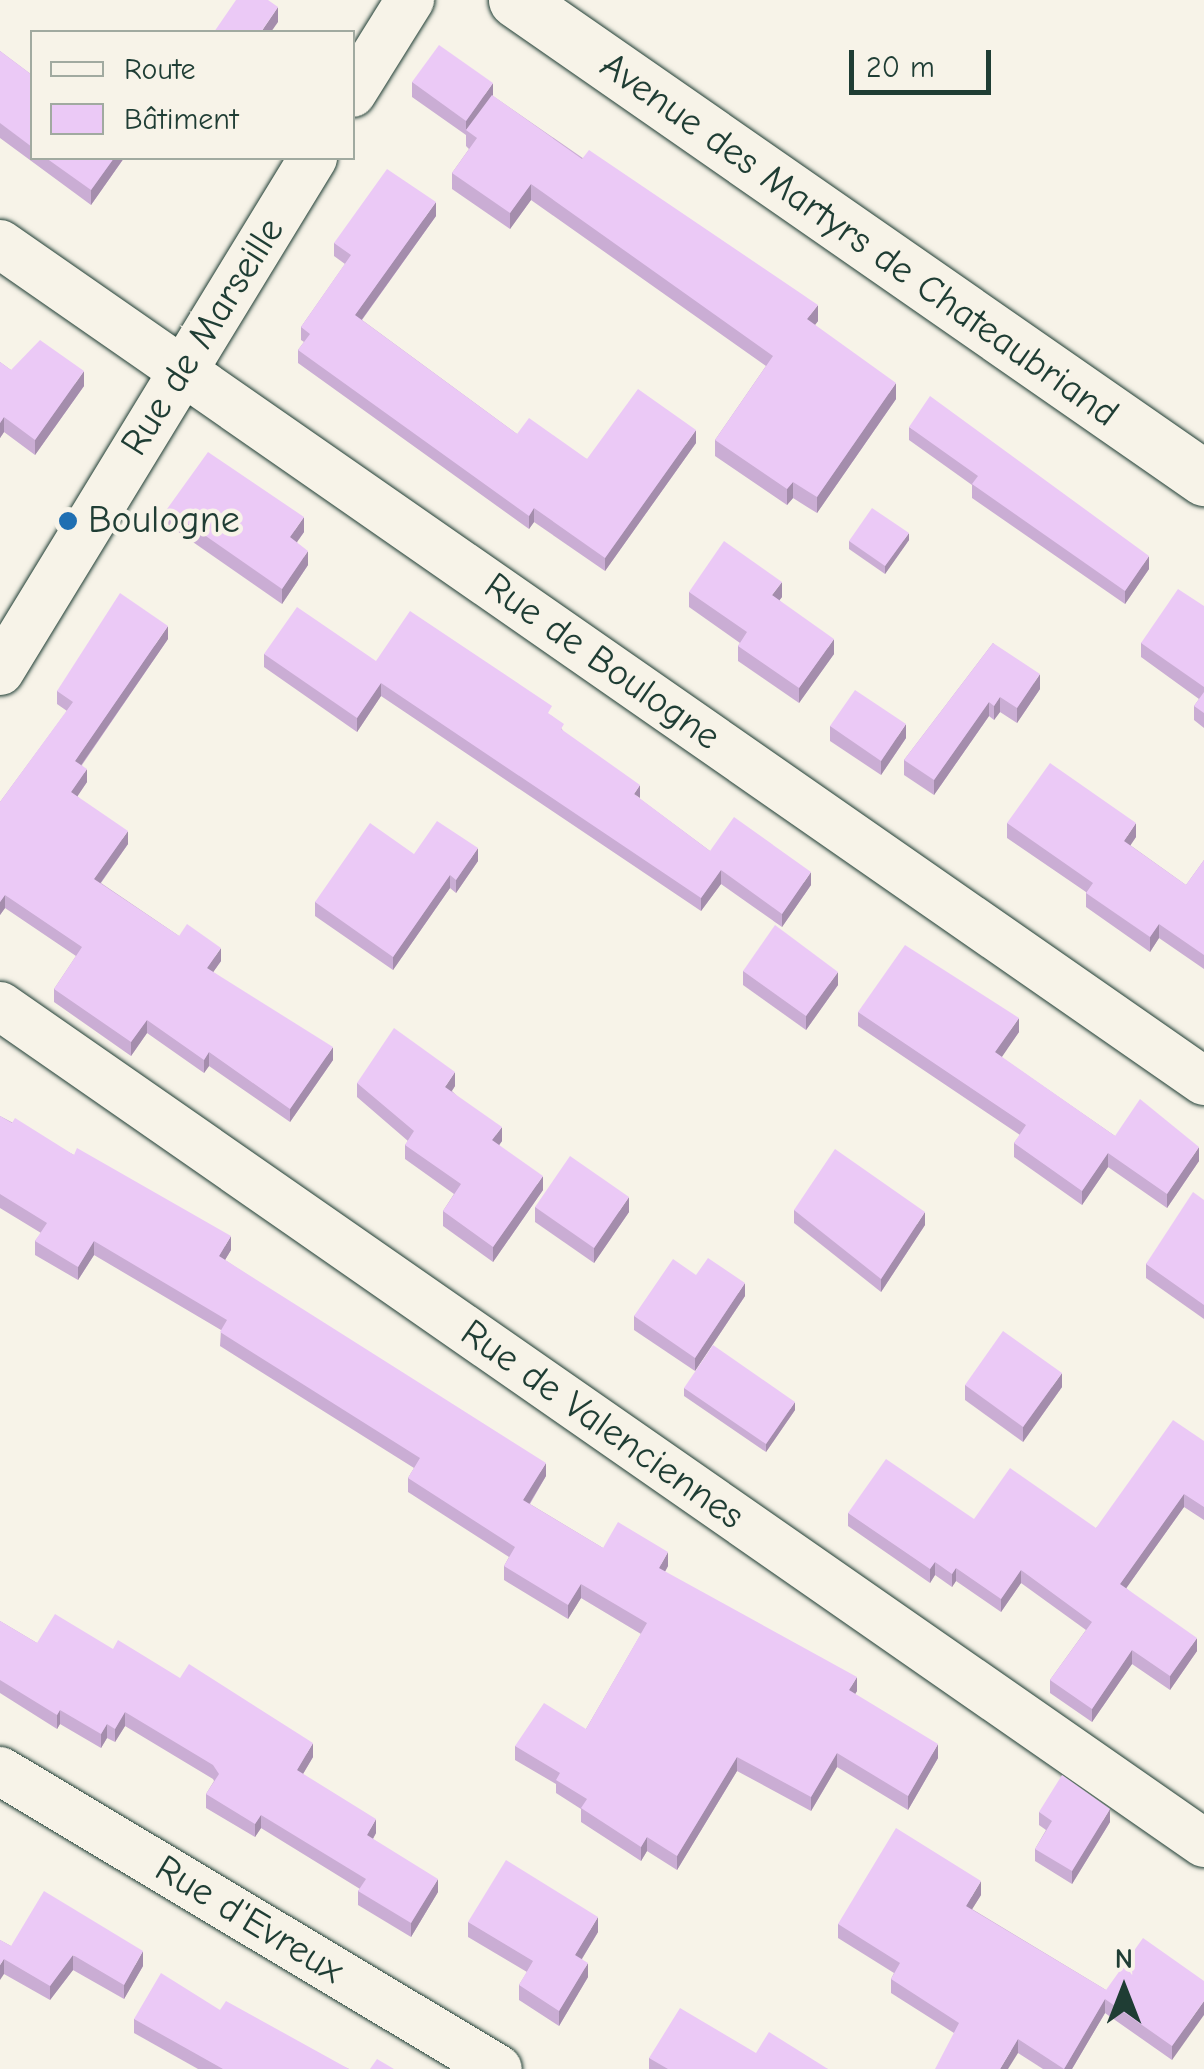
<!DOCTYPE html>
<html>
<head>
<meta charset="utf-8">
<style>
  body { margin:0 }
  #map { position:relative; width:1204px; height:2069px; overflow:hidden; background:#f7f3e8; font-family:"Comic Neue",sans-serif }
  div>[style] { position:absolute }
  .roads { filter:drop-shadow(0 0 2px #1f3d34) drop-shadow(0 0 2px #1f3d34) }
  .minor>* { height:48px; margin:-24px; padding:0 24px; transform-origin:24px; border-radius:24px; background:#f7f3e8 }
  .tertiary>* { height:55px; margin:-27.5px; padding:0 27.5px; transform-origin:27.5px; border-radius:27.5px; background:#f7f3e8 }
  .wall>* { inset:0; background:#caadd4 }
  .shaded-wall>* { inset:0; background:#a48dac }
  .building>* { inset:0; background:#ebc9f6 }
  .dots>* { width:28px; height:28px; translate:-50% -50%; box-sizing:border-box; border:5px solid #f7f3e8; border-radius:50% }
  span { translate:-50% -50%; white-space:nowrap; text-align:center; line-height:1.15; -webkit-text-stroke:9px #f7f3e8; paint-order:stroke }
  .street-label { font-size:38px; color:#1f3d34 }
  .poi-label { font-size:38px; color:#1f3d34 }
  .left { translate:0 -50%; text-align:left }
  .legend { position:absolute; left:30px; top:30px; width:325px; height:130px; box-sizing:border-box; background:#f7f3e8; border:2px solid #a1aaa0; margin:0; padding:12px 18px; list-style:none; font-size:30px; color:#1f3d34 }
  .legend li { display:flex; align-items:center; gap:20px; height:50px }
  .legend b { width:50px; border:2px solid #a1aaa0 }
  .north { position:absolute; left:1074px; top:1939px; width:100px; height:100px; -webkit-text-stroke:8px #f7f3e8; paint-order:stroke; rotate:0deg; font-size:28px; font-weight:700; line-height:40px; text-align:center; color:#1f3d34 }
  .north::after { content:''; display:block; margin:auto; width:35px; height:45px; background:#1f3d34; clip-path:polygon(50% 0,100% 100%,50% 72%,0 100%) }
  .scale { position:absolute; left:849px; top:50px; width:142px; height:45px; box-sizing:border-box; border:5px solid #1f3d34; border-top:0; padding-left:12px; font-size:30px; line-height:35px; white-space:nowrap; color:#1f3d34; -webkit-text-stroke:8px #f7f3e8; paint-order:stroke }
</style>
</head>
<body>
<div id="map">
  <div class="roads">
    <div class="minor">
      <i style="left:352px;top:93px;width:110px;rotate:-58.1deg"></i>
      <i style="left:0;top:244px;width:1466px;rotate:34.81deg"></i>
      <i style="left:0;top:671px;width:601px;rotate:-58.61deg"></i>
      <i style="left:0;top:1006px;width:1466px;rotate:34.81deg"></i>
      <i style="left:0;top:1771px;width:580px;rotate:30.9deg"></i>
    </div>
    <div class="tertiary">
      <i style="left:516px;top:0;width:838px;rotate:34.79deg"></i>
    </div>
  </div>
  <div class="wall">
    <i style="clip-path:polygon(0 51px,32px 75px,32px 158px,124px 158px,91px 205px,0 138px)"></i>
    <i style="clip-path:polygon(412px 82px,493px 96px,818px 321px,815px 325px,896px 399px,817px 513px,793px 498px,787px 505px,715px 456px,715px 440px,766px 366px,531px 200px,510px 229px,452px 189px,452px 173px,469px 149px,466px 146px,466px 135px,412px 97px)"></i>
    <i style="clip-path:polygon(436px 216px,362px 320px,517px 434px,587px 459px,696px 443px,605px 571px,534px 522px,529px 529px,298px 363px,298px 350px,304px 342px,301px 340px,301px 327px,345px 264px,334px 256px,334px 243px)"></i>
    <i style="clip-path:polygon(0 362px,11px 370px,84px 386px,35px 455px,4px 432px,0 438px)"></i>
    <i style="clip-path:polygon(909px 427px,1149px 569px,1125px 604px,972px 498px,972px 485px,909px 440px)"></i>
    <i style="clip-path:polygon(167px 509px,304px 532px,297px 542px,308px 565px,282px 604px,167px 524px)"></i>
    <i style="clip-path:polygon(909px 540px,885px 574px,849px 549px,849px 541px)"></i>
    <i style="clip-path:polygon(689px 592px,782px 597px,779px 600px,834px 654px,799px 703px,738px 661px,738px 646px,740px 643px,689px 607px)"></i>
    <i style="clip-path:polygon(1204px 606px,1204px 728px,1194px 720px,1194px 706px,1199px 699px,1141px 657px,1141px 643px)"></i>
    <i style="clip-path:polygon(168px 639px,82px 765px,87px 782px,77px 796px,128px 844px,101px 883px,179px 936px,221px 961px,213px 972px,333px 1060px,290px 1122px,209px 1066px,204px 1073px,147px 1033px,131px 1056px,54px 1002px,54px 989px,76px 956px,5px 908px,0 915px,0 802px,67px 711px,57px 704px,57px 691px)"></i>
    <i style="clip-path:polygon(993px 643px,1040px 689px,1017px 723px,1000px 712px,994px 720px,989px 716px,934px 795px,904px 775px,904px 760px)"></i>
    <i style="clip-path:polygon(264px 654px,376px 661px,552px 716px,564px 732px,640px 799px,710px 851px,811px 885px,782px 927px,721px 884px,701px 911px,381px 696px,357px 732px,264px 667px)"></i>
    <i style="clip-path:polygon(830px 726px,906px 738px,881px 775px,830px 741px)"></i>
    <i style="clip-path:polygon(1007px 823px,1136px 837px,1130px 845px,1186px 885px,1204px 860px,1204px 969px,1159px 938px,1150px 952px,1086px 907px,1086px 892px,1007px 838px)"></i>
    <i style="clip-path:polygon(414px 854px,478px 861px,456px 893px,450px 888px,393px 970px,315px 916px,315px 902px)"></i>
    <i style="clip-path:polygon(743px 971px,838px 985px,806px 1030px,743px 985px)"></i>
    <i style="clip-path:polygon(858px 1012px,1019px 1032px,1001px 1057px,1115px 1136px,1199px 1161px,1167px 1208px,1108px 1167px,1082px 1205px,1014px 1157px,1014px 1143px,1020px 1135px,858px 1026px)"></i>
    <i style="clip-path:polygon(357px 1083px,455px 1086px,452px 1091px,502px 1141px,499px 1145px,543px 1190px,493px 1262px,443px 1226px,443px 1211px,454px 1194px,405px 1159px,405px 1145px,408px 1141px,357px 1097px)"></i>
    <i style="clip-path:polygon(0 1116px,74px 1155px,231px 1250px,225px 1260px,546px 1476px,530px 1504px,603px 1548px,668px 1566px,665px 1572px,857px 1691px,855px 1694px,938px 1758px,908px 1810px,837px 1767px,811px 1811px,737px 1771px,677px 1870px,647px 1851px,641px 1861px,581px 1822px,581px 1809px,556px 1793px,556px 1784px,515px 1760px,515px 1746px,586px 1729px,641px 1634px,581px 1598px,568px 1619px,504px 1580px,504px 1566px,509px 1557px,408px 1492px,408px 1478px,414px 1468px,220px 1346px,221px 1330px,94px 1255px,78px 1280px,35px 1255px,35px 1241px,41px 1233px,0 1208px)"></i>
    <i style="clip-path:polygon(1204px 1200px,1204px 1319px,1146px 1278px,1146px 1264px)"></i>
    <i style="clip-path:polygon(535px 1207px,629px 1212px,594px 1263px,535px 1222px)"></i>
    <i style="clip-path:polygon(794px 1210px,925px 1225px,881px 1292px,794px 1223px)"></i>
    <i style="clip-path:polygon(696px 1275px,745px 1296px,695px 1371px,634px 1330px,634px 1316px)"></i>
    <i style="clip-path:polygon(965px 1385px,1062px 1387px,1023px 1442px,965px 1400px)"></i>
    <i style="clip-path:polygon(684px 1388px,795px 1410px,766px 1452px,684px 1396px)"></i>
    <i style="clip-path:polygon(1204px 1441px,1204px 1520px,1184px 1507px,1126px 1588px,1197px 1651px,1170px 1690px,1132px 1664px,1092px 1722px,1050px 1693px,1050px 1680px,1086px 1630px,1021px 1583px,1001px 1612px,956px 1581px,952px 1587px,935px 1575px,930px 1583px,848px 1526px,848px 1513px,974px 1519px,1096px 1528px)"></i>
    <i style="clip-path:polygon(0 1621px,37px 1643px,113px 1649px,313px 1757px,303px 1774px,376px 1833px,373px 1839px,438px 1892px,411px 1937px,358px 1905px,358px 1891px,360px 1889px,261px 1828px,255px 1837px,206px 1808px,206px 1794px,214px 1781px,213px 1779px,125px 1726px,115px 1742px,107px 1738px,101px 1748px,60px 1724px,57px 1729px,0 1693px)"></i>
    <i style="clip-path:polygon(1039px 1812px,1110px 1822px,1072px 1884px,1035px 1861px,1035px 1849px,1046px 1830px,1039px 1825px)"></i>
    <i style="clip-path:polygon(981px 1895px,972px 1909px,1106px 1990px,1204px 1981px,1172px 2060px,1105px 2013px,1072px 2069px,1043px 2069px,1018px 2053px,954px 2033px,891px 1993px,891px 1979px,894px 1973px,838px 1938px,838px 1924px)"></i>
    <i style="clip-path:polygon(468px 1922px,598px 1932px,582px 1959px,588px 1977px,559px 2026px,519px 2000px,519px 1985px,527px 1972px,468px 1937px)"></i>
    <i style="clip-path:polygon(0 1940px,11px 1946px,143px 1966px,124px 1999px,73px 1970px,50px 2000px,4px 1974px)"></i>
    <i style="clip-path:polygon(220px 2010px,349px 2069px,198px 2069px,134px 2033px,134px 2019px)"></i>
    <i style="clip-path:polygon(756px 2053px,828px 2069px,649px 2069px,649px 2058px)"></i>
  </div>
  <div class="shaded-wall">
    <i style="clip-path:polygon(278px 7px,278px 22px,271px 32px,261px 32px)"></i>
    <i style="clip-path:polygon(493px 83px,493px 98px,466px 130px,466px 121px)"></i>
    <i style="clip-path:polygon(114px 158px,124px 158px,91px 205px,91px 190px)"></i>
    <i style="clip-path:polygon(531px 184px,531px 200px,510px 229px,510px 213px)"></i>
    <i style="clip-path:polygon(436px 202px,436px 216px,355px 329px,355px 315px)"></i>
    <i style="clip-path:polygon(818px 305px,818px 321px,807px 335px,807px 319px)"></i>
    <i style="clip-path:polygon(84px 371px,84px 386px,35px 455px,35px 440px)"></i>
    <i style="clip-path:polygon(896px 383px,896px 399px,817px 513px,817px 497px)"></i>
    <i style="clip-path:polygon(4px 417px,4px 432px,0 438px,0 423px)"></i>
    <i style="clip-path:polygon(696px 430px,696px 443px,605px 571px,605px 558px)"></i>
    <i style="clip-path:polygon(793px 482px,793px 498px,787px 505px,787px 489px)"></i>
    <i style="clip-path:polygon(534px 508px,534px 522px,529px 529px,529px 516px)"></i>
    <i style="clip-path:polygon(304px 517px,304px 532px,290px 552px,290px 537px)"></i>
    <i style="clip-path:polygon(909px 533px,909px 540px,885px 574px,885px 566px)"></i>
    <i style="clip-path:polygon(308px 551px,308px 565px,282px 604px,282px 589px)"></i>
    <i style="clip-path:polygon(1149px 556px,1149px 569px,1125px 604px,1125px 591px)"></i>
    <i style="clip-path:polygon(782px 582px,782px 597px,772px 610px,772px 595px)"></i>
    <i style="clip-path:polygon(168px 626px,168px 639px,75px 774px,75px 761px)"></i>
    <i style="clip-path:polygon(834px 639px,834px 654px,799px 703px,799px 688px)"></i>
    <i style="clip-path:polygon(1040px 674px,1040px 689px,1017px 723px,1017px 708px)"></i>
    <i style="clip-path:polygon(381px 683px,381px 696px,357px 732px,357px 718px)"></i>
    <i style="clip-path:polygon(1000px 697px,1000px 712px,994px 720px,994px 706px)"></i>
    <i style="clip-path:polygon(989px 702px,989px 716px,934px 795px,934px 780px)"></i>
    <i style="clip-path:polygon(906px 724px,906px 738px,881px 775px,881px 761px)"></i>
    <i style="clip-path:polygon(87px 769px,87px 782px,71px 806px,71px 792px)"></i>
    <i style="clip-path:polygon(640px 785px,640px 798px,634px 794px)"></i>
    <i style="clip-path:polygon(1136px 823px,1136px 837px,1124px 855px,1124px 841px)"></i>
    <i style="clip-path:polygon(128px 831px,128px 844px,94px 892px,94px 879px)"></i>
    <i style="clip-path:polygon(478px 848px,478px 861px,456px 893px,456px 880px)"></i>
    <i style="clip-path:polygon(721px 870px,721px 884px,701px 911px,701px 898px)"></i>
    <i style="clip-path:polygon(811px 872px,811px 885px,782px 927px,782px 914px)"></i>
    <i style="clip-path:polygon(450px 875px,450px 888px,393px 970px,393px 957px)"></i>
    <i style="clip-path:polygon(5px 895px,5px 908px,0 915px,0 902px)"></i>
    <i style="clip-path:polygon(1159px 924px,1159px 938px,1150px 952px,1150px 937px)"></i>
    <i style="clip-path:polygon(221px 948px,221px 961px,207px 981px,207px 968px)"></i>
    <i style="clip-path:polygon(838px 972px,838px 985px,806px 1030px,806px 1016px)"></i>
    <i style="clip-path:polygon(1019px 1018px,1019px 1032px,995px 1067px,995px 1052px)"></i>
    <i style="clip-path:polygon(147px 1020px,147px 1033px,131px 1056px,131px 1042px)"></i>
    <i style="clip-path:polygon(333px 1047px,333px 1060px,290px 1122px,290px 1109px)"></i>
    <i style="clip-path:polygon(209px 1052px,209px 1066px,204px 1073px,204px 1060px)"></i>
    <i style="clip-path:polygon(455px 1072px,455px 1086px,445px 1101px,445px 1087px)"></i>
    <i style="clip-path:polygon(502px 1127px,502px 1141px,492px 1155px,492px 1140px)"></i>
    <i style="clip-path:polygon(1199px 1147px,1199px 1161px,1167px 1208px,1167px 1194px)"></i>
    <i style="clip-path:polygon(1108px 1153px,1108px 1167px,1082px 1205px,1082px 1191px)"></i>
    <i style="clip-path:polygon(543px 1176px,543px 1190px,493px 1262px,493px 1247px)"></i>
    <i style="clip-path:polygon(629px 1197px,629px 1212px,594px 1263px,594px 1248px)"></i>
    <i style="clip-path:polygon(925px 1212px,925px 1225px,881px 1292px,881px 1279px)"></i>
    <i style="clip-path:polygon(231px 1236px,231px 1250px,219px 1270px,219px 1256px)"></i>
    <i style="clip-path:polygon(94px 1241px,94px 1255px,78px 1280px,78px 1267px)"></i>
    <i style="clip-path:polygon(745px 1283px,745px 1296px,695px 1371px,695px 1358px)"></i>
    <i style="clip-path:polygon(1062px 1373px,1062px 1387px,1023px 1442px,1023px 1427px)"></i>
    <i style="clip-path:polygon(795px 1402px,795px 1410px,766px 1452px,766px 1444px)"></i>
    <i style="clip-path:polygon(546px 1463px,546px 1476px,523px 1514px,523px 1500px)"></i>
    <i style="clip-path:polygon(1184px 1494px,1184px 1507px,1120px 1597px,1120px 1584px)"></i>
    <i style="clip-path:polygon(668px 1552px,668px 1566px,659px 1582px,659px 1568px)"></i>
    <i style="clip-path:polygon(935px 1562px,935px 1575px,930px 1583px,930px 1569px)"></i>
    <i style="clip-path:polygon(956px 1568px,956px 1581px,952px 1587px,952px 1574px)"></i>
    <i style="clip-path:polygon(1021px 1570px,1021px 1583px,1001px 1612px,1001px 1599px)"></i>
    <i style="clip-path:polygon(581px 1584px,581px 1598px,568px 1619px,568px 1605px)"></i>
    <i style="clip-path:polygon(1197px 1638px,1197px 1651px,1170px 1690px,1170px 1676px)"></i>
    <i style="clip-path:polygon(1132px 1650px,1132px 1664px,1092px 1722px,1092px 1709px)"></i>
    <i style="clip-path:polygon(857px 1677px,857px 1691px,849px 1704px,849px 1690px)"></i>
    <i style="clip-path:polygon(60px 1710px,60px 1724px,57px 1729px,57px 1715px)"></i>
    <i style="clip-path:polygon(125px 1712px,125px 1726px,115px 1742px,115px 1729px)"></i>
    <i style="clip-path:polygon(107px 1724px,107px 1738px,101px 1748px,101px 1734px)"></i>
    <i style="clip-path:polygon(313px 1743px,313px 1757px,297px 1784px,297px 1770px)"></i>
    <i style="clip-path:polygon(938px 1744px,938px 1758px,908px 1810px,908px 1796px)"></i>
    <i style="clip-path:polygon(837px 1753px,837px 1767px,811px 1811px,811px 1797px)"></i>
    <i style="clip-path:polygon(737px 1757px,737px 1771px,677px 1870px,677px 1856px)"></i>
    <i style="clip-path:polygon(1110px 1809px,1110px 1822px,1072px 1884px,1072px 1871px)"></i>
    <i style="clip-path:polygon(261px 1815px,261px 1828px,255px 1837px,255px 1824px)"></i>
    <i style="clip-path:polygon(376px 1819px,376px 1833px,367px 1849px,367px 1835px)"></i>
    <i style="clip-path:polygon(647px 1837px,647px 1851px,641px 1861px,641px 1847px)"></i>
    <i style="clip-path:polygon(438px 1879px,438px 1892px,411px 1937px,411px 1923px)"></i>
    <i style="clip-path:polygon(981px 1881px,981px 1895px,966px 1919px,966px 1906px)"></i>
    <i style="clip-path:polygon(598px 1917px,598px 1932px,575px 1970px,575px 1955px)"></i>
    <i style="clip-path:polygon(143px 1951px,143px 1966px,124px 1999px,124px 1985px)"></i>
    <i style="clip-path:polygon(73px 1955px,73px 1970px,50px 2000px,50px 1986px)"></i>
    <i style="clip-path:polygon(4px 1959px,4px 1974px,0 1980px,0 1965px)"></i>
    <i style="clip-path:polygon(588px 1963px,588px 1977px,559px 2026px,559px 2011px)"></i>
    <i style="clip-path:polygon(1105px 1999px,1105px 2013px,1072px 2069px,1064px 2069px)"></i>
    <i style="clip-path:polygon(1204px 2001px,1204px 2015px,1172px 2060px,1172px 2046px)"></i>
    <i style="clip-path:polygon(1018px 2039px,1018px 2053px,1008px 2069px,1000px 2069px)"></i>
  </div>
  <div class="building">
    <i style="clip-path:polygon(236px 0,268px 0,278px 7px,261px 32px,214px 32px)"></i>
    <i style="clip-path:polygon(439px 45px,493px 83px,466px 121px,412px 82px)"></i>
    <i style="clip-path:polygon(0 51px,32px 75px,32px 147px,0 123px)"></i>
    <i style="clip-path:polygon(492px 95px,582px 159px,589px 150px,818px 305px,807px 319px,896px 383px,817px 497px,793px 482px,787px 489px,715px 440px,773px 356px,531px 184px,510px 213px,452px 173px,477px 138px,466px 130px)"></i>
    <i style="clip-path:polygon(46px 158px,114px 158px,91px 190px)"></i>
    <i style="clip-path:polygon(387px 169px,436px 202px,355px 315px,517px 434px,529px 418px,587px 459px,638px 389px,696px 430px,605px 558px,534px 508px,529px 516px,298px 350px,310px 334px,301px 327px,351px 255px,334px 243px)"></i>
    <i style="clip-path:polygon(40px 340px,84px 371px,35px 440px,4px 417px,0 423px,0 362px,11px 370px)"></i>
    <i style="clip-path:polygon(930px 396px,1149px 556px,1125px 591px,972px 484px,978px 476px,909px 427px)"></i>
    <i style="clip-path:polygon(208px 452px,304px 517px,290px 537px,308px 551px,282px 589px,167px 509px)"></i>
    <i style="clip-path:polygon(872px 508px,909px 533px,885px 566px,849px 541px)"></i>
    <i style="clip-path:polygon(724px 541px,782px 582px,772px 595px,834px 639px,799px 688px,738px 646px,747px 632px,689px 592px)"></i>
    <i style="clip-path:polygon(1178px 589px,1204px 606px,1204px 687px,1141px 643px)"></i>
    <i style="clip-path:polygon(120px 593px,168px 626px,75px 761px,87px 769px,71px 792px,128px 831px,94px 879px,179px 936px,187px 924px,221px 948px,207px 968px,333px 1047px,290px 1109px,209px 1052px,204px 1060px,147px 1020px,131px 1042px,54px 989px,82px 947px,5px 895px,0 902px,0 802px,73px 702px,57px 691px)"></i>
    <i style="clip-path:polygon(297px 607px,376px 661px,410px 611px,552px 706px,548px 713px,564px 724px,561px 729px,640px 785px,634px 794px,710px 851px,734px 817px,811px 872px,782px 914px,721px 870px,701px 898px,381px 683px,357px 718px,264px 654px)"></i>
    <i style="clip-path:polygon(993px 643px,1040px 674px,1017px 708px,1000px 697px,994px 706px,989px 702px,934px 780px,904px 760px)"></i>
    <i style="clip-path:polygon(855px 690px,906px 724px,881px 761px,830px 726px)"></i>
    <i style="clip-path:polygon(1204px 692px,1204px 713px,1194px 706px)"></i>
    <i style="clip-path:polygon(1050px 763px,1136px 823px,1124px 841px,1186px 885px,1204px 860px,1204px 955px,1159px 924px,1150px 937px,1086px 893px,1093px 883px,1007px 823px)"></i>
    <i style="clip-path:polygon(437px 821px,478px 848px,456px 880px,450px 875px,393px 957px,315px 902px,370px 823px,414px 854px)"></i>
    <i style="clip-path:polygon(775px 925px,838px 972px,806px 1016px,743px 971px)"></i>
    <i style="clip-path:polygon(905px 945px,1019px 1018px,995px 1052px,1115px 1136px,1140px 1099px,1199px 1147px,1167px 1194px,1108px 1153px,1082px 1191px,1014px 1143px,1026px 1125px,858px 1012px)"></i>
    <i style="clip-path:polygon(394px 1028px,455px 1072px,445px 1087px,502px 1127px,492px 1140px,543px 1176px,493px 1247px,443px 1211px,461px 1184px,405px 1145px,414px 1131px,357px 1083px)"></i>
    <i style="clip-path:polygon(0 1116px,12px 1123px,15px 1118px,74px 1155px,77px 1148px,231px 1236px,219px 1256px,546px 1463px,523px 1500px,603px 1548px,618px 1522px,668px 1552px,659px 1568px,857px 1677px,849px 1690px,938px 1744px,908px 1796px,837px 1753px,811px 1797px,737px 1757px,677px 1856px,647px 1837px,641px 1847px,581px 1808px,587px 1799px,556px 1780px,560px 1773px,515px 1746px,544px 1703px,586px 1729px,647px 1623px,581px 1584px,568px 1605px,504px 1566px,515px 1547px,408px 1478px,420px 1458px,220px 1332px,227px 1320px,94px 1241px,78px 1267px,35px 1241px,47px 1223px,0 1194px)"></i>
    <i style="clip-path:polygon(835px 1149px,925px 1212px,881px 1279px,794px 1210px)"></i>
    <i style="clip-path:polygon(570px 1156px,629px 1197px,594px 1248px,535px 1207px)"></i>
    <i style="clip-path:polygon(1193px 1192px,1204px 1200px,1204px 1305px,1146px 1264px)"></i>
    <i style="clip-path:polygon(708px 1258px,745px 1283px,695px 1358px,634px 1316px,673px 1259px,696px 1275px)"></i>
    <i style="clip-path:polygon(1003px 1331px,1062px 1373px,1023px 1427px,965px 1385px)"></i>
    <i style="clip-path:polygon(713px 1345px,795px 1402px,766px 1444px,684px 1388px)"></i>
    <i style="clip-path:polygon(1173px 1420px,1204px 1441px,1204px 1507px,1184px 1494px,1120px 1584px,1197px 1638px,1170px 1676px,1132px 1650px,1092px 1709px,1050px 1680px,1092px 1622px,1021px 1570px,1001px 1599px,956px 1568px,952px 1574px,935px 1562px,930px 1569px,848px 1513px,886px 1459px,974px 1519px,1010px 1468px,1096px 1528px)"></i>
    <i style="clip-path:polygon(55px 1614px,113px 1649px,118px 1640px,180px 1678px,189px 1664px,313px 1743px,297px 1770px,376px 1819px,367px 1835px,438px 1879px,411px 1923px,358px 1891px,366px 1879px,261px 1815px,255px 1824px,206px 1794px,219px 1774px,213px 1765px,125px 1712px,115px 1729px,107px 1724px,101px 1734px,60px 1710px,57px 1715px,0 1680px,0 1621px,37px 1643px)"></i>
    <i style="clip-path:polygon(1062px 1775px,1110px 1809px,1072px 1871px,1035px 1849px,1052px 1821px,1039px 1812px)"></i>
    <i style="clip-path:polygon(896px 1828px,981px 1881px,966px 1906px,1106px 1990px,1143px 1938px,1204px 1981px,1204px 2001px,1172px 2046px,1105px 1999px,1064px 2069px,1018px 2039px,1000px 2069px,935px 2069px,959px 2023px,891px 1979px,900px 1963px,838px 1924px)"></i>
    <i style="clip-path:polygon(506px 1860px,598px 1917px,575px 1955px,588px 1963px,559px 2011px,519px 1985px,533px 1961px,468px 1922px)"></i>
    <i style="clip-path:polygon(44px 1891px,143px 1951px,124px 1985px,73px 1955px,50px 1986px,4px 1959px,0 1965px,0 1940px,11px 1946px)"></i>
    <i style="clip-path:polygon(161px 1973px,220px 2010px,226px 2001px,349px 2069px,223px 2069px,134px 2019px)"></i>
    <i style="clip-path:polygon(680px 2008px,756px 2053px,769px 2032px,828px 2069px,668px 2069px,649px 2058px)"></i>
    <i style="clip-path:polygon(377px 2059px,394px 2069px,370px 2069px)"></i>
  </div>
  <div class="dots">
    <i style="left:68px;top:521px;background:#1f6fb2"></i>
  </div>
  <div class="street-label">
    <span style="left:859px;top:240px;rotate:35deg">Avenue des Martyrs de Chateaubriand</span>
    <span style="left:203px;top:337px;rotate:-58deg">Rue de Marseille</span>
    <span style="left:602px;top:662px;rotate:35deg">Rue de Boulogne</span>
    <span style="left:602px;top:1425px;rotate:35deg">Rue de Valenciennes</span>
    <span style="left:249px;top:1920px;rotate:31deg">Rue d'Evreux</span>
  </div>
  <div class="poi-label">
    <span class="left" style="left:88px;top:521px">Boulogne</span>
  </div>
  <ul class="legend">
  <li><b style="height:12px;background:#f7f3e8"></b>Route</li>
  <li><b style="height:28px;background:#ebc9f6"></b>Bâtiment</li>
  </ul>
  <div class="north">N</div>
  <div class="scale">20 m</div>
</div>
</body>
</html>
